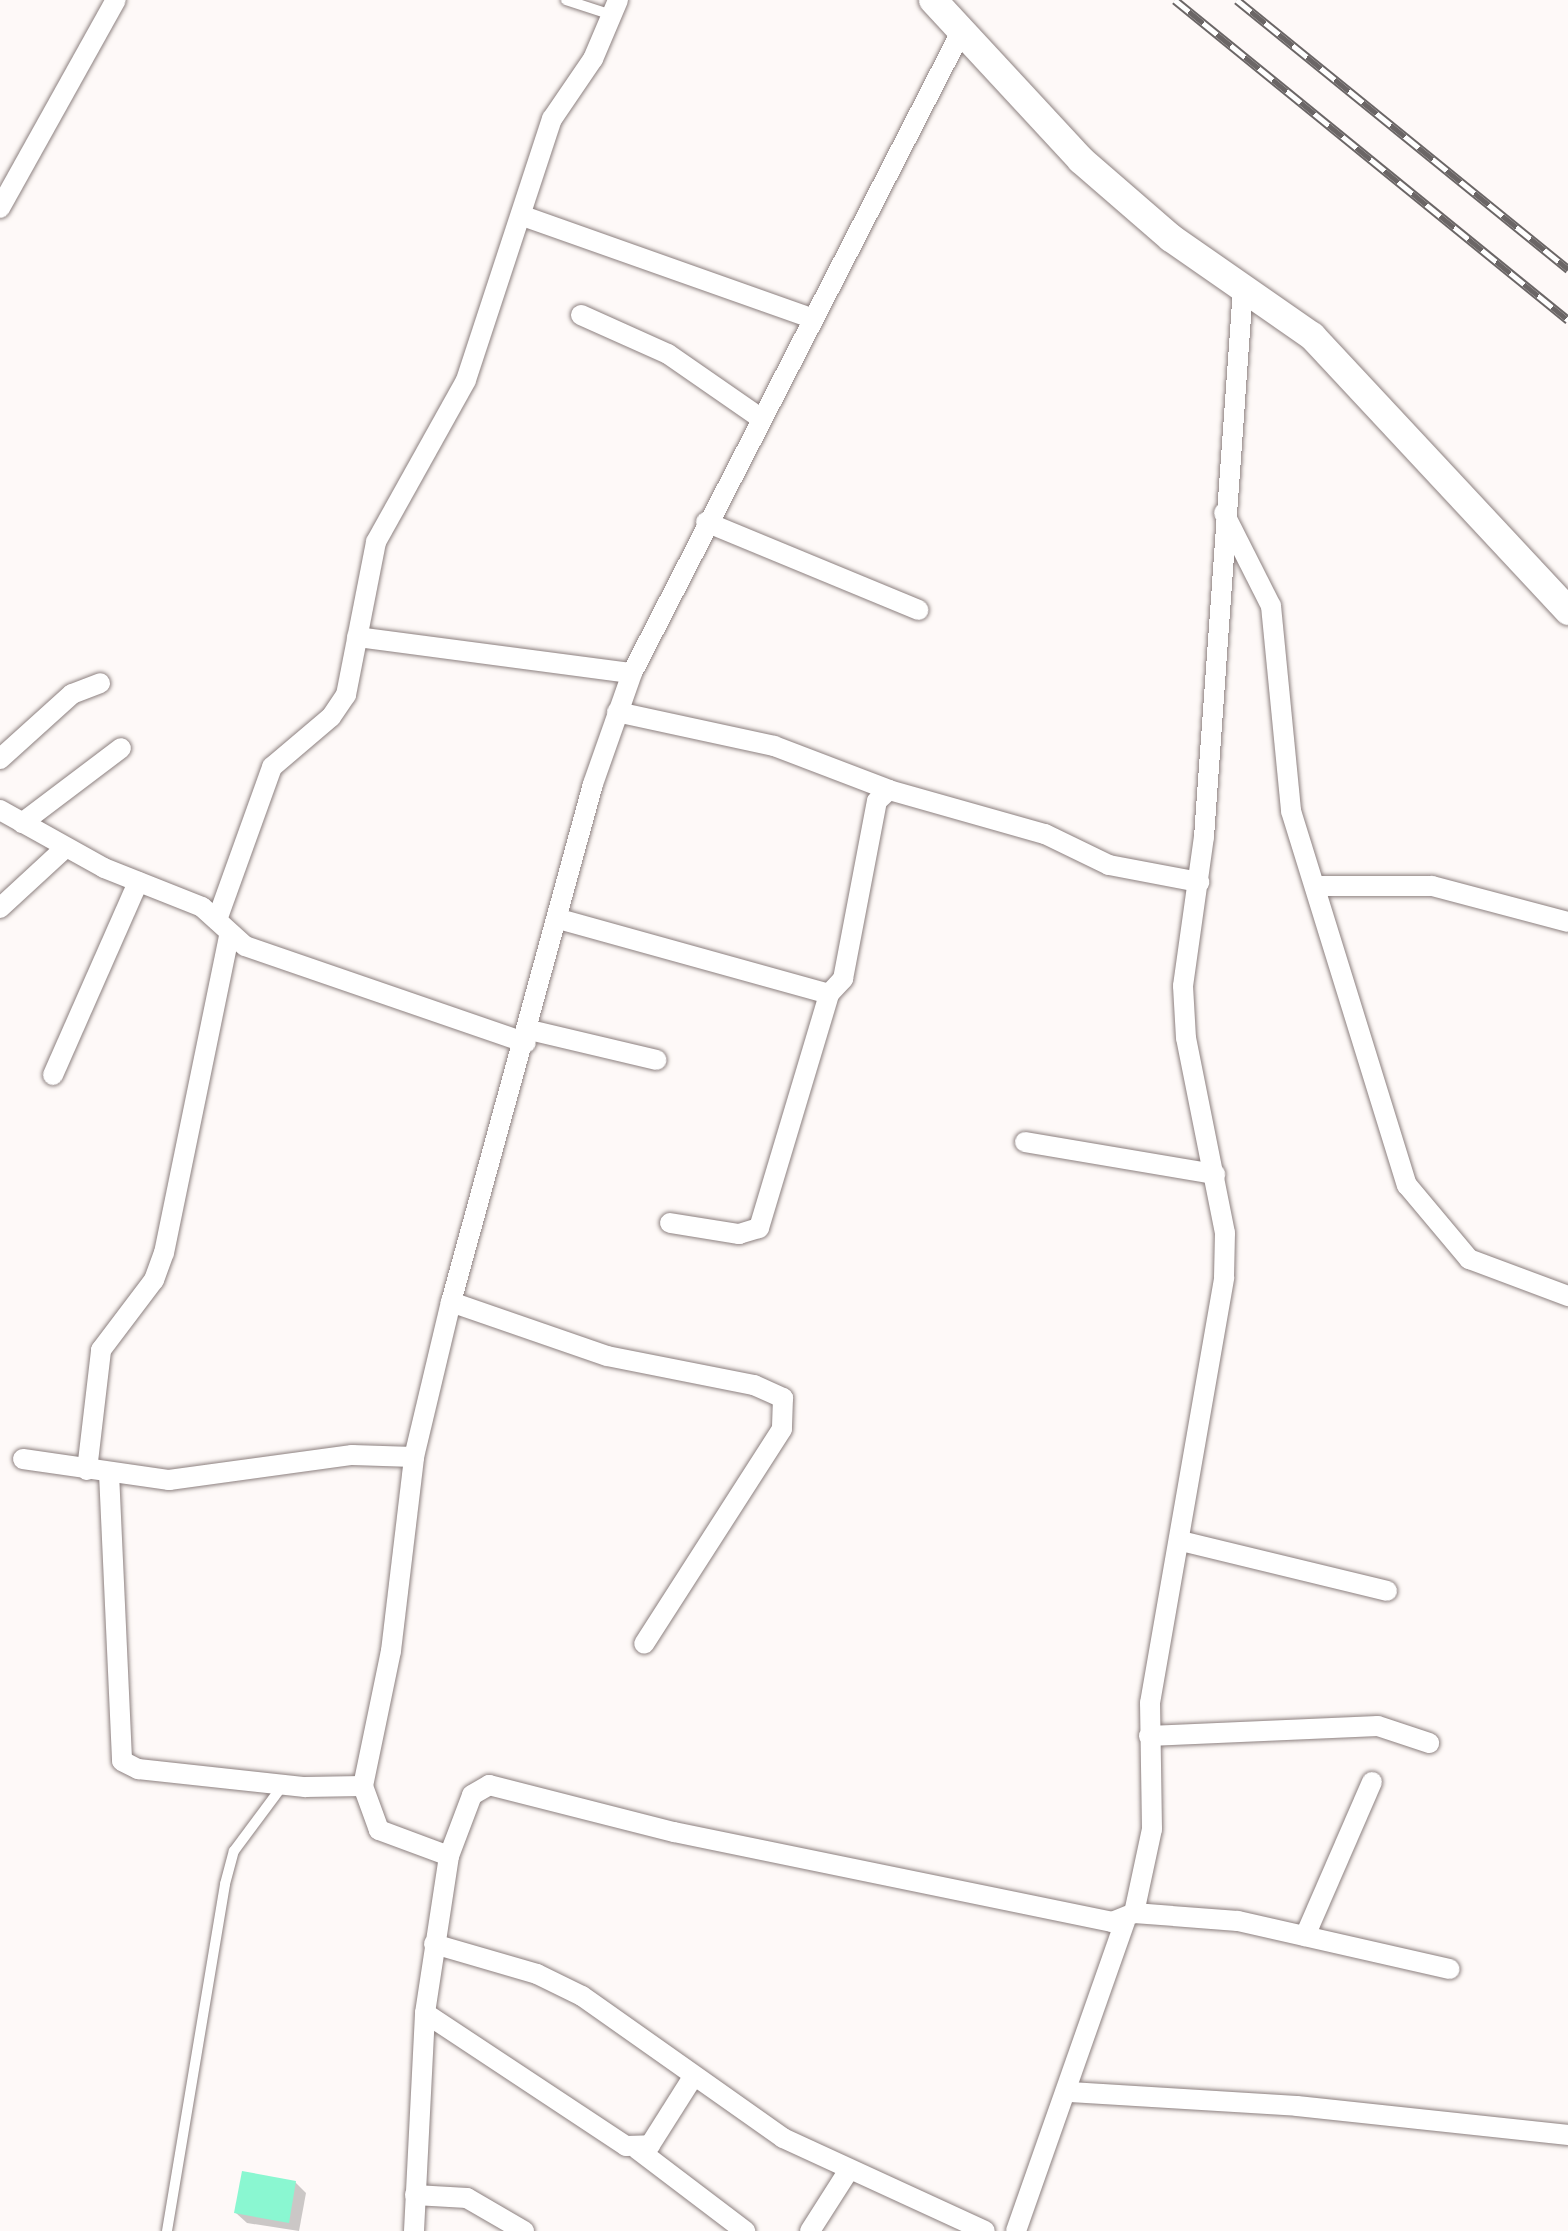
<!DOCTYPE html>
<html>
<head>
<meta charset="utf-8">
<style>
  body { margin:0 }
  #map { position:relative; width:1568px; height:2231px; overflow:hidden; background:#fef9f8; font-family:"Playfair Display",serif }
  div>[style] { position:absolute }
  .shadow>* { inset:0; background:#0003 }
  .building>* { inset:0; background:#8af7d1 }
  .roads { filter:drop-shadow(0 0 2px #8c807f) drop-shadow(0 0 2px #8c807f) }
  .lane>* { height:10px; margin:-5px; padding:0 5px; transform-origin:5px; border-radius:5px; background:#fff }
  .street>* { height:20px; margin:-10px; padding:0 10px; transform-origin:10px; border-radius:10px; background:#fff }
  .secondary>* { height:28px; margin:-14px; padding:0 14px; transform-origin:14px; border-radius:14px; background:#fff }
  .rail>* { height:9px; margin-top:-4.5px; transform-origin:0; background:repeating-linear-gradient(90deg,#fff 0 18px,#6b6666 0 36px); box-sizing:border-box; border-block:2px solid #6b6666 }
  span { translate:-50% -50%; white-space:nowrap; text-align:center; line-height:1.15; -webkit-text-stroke:6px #fff; paint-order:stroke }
</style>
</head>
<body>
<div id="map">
  <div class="shadow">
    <i style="clip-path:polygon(295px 2182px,306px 2193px,299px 2231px,247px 2223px,236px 2213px)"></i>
  </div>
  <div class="building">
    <i style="clip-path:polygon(242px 2171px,296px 2181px,289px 2223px,234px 2213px)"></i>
  </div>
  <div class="roads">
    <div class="lane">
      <i style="left:566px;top:0;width:48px;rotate:18.1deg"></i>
      <i style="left:167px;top:2231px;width:352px;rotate:-80.5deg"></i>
      <i style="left:225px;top:1884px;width:34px;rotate:-75deg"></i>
      <i style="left:234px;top:1851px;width:82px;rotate:-53.4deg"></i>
    </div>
    <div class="street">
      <i style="left:0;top:208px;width:238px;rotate:-60.9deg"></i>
      <i style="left:523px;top:216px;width:306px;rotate:19.5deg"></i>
      <i style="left:581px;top:315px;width:95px;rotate:24.1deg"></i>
      <i style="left:668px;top:354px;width:111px;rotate:34.7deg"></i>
      <i style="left:1224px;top:513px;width:104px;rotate:63.2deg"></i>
      <i style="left:1271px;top:606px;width:206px;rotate:84.4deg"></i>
      <i style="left:1291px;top:811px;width:392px;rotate:72.8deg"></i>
      <i style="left:1407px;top:1185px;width:97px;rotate:50deg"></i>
      <i style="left:1469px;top:1259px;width:106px;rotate:20.5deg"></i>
      <i style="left:706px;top:522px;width:230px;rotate:22.5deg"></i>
      <i style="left:357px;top:637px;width:277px;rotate:7.5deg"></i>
      <i style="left:617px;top:712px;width:161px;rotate:12.2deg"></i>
      <i style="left:774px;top:746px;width:123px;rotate:20.9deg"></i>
      <i style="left:0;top:759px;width:97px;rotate:-42.1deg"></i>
      <i style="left:72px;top:694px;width:30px;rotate:-21deg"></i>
      <i style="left:0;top:810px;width:119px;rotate:29.1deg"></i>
      <i style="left:104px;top:868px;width:105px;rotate:21.7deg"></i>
      <i style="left:202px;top:907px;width:58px;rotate:42.2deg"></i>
      <i style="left:245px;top:946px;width:297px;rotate:19deg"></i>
      <i style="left:22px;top:823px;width:124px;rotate:-37.1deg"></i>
      <i style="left:1318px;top:886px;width:114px"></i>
      <i style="left:1432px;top:886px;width:141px;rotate:14.8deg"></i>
      <i style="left:0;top:908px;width:88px;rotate:-42.7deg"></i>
      <i style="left:559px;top:919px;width:280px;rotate:15.5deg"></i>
      <i style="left:829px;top:994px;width:21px;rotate:-47deg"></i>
      <i style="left:843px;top:979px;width:181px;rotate:-79.2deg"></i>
      <i style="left:877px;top:801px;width:16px;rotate:-43deg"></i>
      <i style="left:889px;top:790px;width:162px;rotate:15.8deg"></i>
      <i style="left:1045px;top:834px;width:71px;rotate:25.8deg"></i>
      <i style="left:1109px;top:865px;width:92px;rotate:10.7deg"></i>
      <i style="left:217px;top:920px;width:163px;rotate:-70.2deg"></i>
      <i style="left:272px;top:767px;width:77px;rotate:-40.3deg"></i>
      <i style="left:331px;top:717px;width:27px;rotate:-56deg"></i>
      <i style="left:346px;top:695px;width:156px;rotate:-78.9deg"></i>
      <i style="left:376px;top:542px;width:185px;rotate:-60.9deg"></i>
      <i style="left:466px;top:380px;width:275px;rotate:-71.8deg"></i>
      <i style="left:552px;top:119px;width:73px;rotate:-55.7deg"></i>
      <i style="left:593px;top:59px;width:64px;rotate:-67deg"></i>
      <i style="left:530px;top:1030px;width:130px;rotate:13.3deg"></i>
      <i style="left:53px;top:1075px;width:211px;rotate:-66.2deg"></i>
      <i style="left:1025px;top:1142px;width:193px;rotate:9.6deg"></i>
      <i style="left:670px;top:1223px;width:70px;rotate:9.1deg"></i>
      <i style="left:739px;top:1234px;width:21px;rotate:-17deg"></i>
      <i style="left:759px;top:1228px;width:244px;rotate:-73.3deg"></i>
      <i style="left:451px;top:1302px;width:165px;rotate:19.1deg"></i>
      <i style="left:607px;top:1356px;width:150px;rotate:11.2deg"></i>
      <i style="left:754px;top:1385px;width:32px;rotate:24deg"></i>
      <i style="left:783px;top:1398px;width:31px;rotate:92deg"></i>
      <i style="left:782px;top:1429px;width:255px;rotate:122.7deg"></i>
      <i style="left:23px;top:1459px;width:148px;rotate:8.2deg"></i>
      <i style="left:169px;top:1480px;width:185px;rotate:-7.8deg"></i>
      <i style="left:352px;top:1455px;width:62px;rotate:1.8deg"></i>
      <i style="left:87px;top:1470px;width:121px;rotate:-83.3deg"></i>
      <i style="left:101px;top:1350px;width:88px;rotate:-52.9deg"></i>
      <i style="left:154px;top:1280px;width:29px;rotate:-70deg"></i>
      <i style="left:164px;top:1253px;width:325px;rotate:-78.4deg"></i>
      <i style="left:109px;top:1473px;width:288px;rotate:87.4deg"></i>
      <i style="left:122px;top:1761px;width:18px;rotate:27deg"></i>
      <i style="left:138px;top:1769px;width:168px;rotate:6.2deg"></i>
      <i style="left:305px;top:1787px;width:58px;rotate:-1deg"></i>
      <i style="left:1181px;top:1541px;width:212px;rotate:13.6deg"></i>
      <i style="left:1149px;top:1736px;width:229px;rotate:-2.5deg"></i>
      <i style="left:1378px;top:1726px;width:54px;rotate:18.4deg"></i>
      <i style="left:449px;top:1856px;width:65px;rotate:-69.3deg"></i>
      <i style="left:472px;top:1795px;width:20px;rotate:-30deg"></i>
      <i style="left:489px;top:1785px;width:191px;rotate:14.3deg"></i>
      <i style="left:674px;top:1832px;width:447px;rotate:11.6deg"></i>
      <i style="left:1112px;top:1922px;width:24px;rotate:-22deg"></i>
      <i style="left:1134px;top:1913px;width:86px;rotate:-77.9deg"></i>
      <i style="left:1152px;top:1829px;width:126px;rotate:-90.9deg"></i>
      <i style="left:1150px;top:1703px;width:432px;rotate:-80.1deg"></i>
      <i style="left:1224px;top:1277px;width:44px;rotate:-88.7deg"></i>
      <i style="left:1225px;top:1233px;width:199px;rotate:-101.3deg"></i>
      <i style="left:1186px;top:1038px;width:52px;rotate:-93.3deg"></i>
      <i style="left:1183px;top:986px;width:150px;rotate:-82deg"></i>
      <i style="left:1204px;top:837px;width:549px;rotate:-85.93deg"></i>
      <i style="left:1134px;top:1913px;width:104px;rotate:4.4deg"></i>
      <i style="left:1238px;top:1921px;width:217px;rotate:12.8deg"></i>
      <i style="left:1305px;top:1936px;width:168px;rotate:-66.5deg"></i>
      <i style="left:434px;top:1944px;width:107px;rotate:16.2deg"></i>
      <i style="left:537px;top:1974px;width:50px;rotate:26.1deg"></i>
      <i style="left:582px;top:1996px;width:246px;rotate:35.2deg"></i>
      <i style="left:783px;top:2138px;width:222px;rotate:24.7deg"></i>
      <i style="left:425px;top:2013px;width:241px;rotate:33.5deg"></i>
      <i style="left:626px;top:2146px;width:24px;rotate:-2deg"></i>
      <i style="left:650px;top:2145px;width:80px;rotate:-57.7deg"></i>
      <i style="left:1070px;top:2092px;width:227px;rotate:3.5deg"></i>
      <i style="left:1297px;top:2106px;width:273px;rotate:6.1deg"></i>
      <i style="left:637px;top:2149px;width:136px;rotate:37.2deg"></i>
      <i style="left:415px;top:2195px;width:52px;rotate:3.3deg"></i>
      <i style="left:467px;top:2198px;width:66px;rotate:30.1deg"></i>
      <i style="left:414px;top:2231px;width:218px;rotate:-87.1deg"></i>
      <i style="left:425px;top:2013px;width:159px;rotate:-81.3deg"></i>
      <i style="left:449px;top:1856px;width:75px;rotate:-159.6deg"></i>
      <i style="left:379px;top:1830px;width:47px;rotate:-110deg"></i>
      <i style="left:363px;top:1786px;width:138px;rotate:-78.3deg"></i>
      <i style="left:391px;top:1651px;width:195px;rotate:-83.2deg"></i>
      <i style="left:414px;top:1457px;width:159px;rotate:-76.6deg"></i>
      <i style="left:451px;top:1302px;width:537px;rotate:-74.67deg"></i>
      <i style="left:593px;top:784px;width:118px;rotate:-70.6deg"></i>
      <i style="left:632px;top:673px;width:721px;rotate:-62.83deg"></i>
      <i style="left:810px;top:2231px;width:69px;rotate:-57.5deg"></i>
      <i style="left:1016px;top:2231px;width:328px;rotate:-70.6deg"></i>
    </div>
    <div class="secondary">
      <i style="left:933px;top:0;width:218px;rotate:47.2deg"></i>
      <i style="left:1081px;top:160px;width:119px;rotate:40.9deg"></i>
      <i style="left:1171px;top:238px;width:172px;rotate:34.8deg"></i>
      <i style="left:1312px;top:336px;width:376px;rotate:47deg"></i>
    </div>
  </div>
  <div class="rail">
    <i style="left:1175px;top:0;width:507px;rotate:39.15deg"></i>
    <i style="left:1237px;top:0;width:427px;rotate:39.1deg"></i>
  </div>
</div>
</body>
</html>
